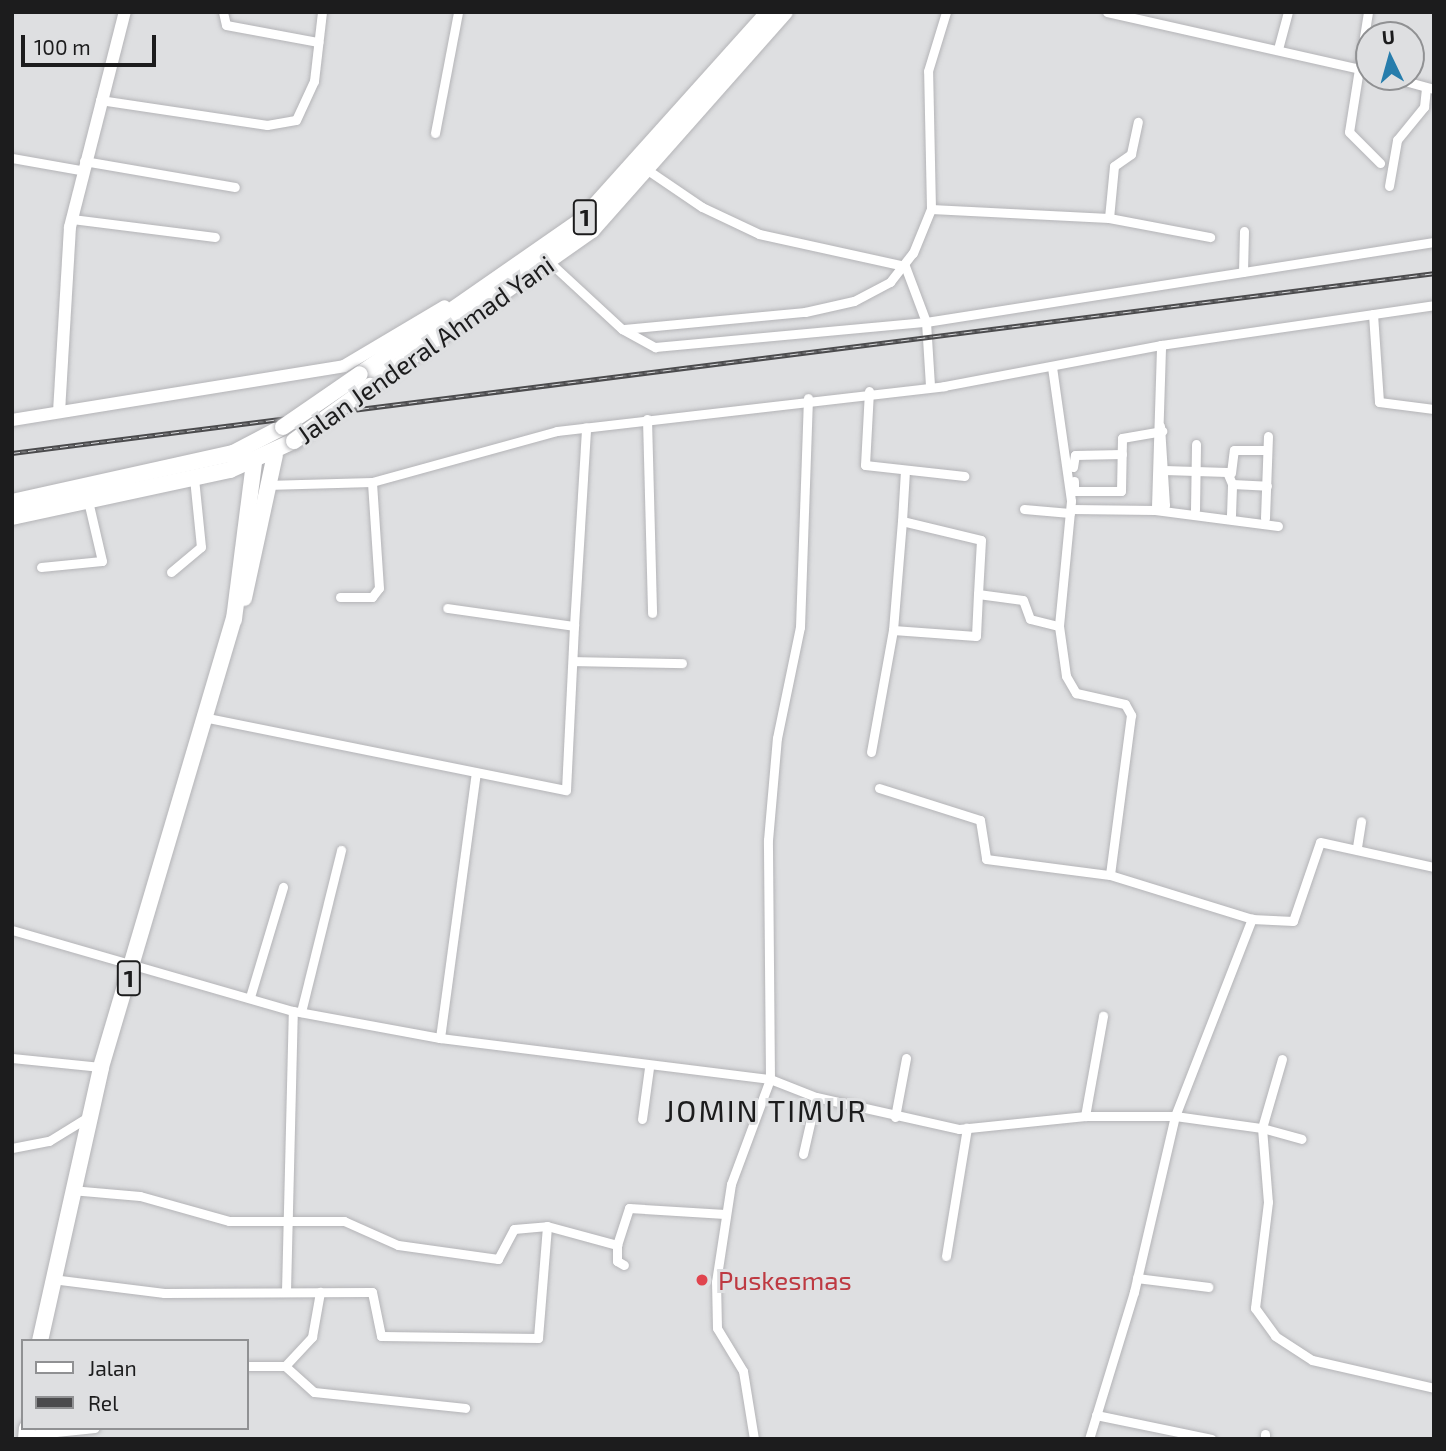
<!DOCTYPE html>
<html>
<head>
<meta charset="utf-8">
<style>
  body { margin:0 }
  #map { position:relative; width:1446px; height:1451px; overflow:hidden; background:#dedfe1; font-family:"Exo 2",sans-serif }
  div>[style] { position:absolute }
  .roads { filter:drop-shadow(0 0 2px #b4b4b7) drop-shadow(0 0 2px #b4b4b7) }
  .street>* { height:9px; margin:-4.5px; padding:0 4.5px; transform-origin:4.5px; border-radius:4.5px; background:#fff }
  .secondary>* { height:12px; margin:-6px; padding:0 6px; transform-origin:6px; border-radius:6px; background:#fff }
  .highway>* { height:16px; margin:-8px; padding:0 8px; transform-origin:8px; border-radius:8px; background:#fff }
  .rail>* { height:5px; margin-top:-2.5px; transform-origin:0; background:repeating-linear-gradient(90deg,#dedfe1 0 8px,#4b4b4d 0 16px); box-sizing:border-box; border-block:2px solid #4b4b4d }
  .bridges { filter:drop-shadow(0 0 2px #b4b4b7) drop-shadow(0 0 2px #b4b4b7) }
  .highway-bridge>* { height:16px; margin:-8px; padding:0 8px; transform-origin:8px; border-radius:8px; background:#fff }
  .dots>* { width:19px; height:19px; translate:-50% -50%; box-sizing:border-box; border:4px solid #dedfe1; border-radius:50% }
  span { translate:-50% -50%; white-space:nowrap; text-align:center; line-height:1.15; -webkit-text-stroke:6px #dedfe1; paint-order:stroke }
  .shield-label span { padding:2px 5px; background:#dedfe1; border:2px solid; border-radius:5px; -webkit-text-stroke-width:0 }
  .shield-label { font-size:24px; color:#1c1c1d; font-weight:700 }
  .street-label { font-size:26px; color:#1c1c1d }
  .health-label { font-size:26px; color:#be3a42 }
  .left { translate:0 -50%; text-align:left }
  .quarter-label { font-size:30px; color:#1c1c1d; letter-spacing:2px }
  .frame { position:absolute; inset:0; border:14px solid #1c1c1d; pointer-events:none }
  .legend { position:absolute; left:21px; top:1339px; width:228px; height:91px; box-sizing:border-box; background:#dedfe1; border:2px solid #909193; margin:0; padding:9px 12px; list-style:none; font-size:21px; color:#1c1c1d }
  .legend li { display:flex; align-items:center; gap:14px; height:35px }
  .legend b { width:35px; border:2px solid #909193 }
  .north { position:absolute; left:1355px; top:21px; width:70px; height:70px; box-sizing:border-box; background:#dedfe1; border:2px solid #909193; border-radius:50%; rotate:355deg; font-size:19px; font-weight:700; line-height:28px; text-align:center; color:#1c1c1d }
  .north::after { content:''; display:block; margin:auto; width:24px; height:32px; background:#277dac; clip-path:polygon(50% 0,100% 100%,50% 72%,0 100%) }
  .scale { position:absolute; left:21px; top:35px; width:135px; height:32px; box-sizing:border-box; border:4px solid #1c1c1d; border-top:0; padding-left:9px; font-size:21px; line-height:24px; white-space:nowrap; color:#1c1c1d; -webkit-text-stroke:5px #dedfe1; paint-order:stroke }
</style>
</head>
<body>
<div id="map">
  <div class="roads">
    <div class="street">
      <i style="left:223px;top:12px;width:13px;rotate:77deg"></i>
      <i style="left:226px;top:25px;width:94px;rotate:10.5deg"></i>
      <i style="left:1107px;top:12px;width:269px;rotate:12.7deg"></i>
      <i style="left:1368px;top:12px;width:121px;rotate:99deg"></i>
      <i style="left:1349px;top:132px;width:44px;rotate:45deg"></i>
      <i style="left:1278px;top:49px;width:38px;rotate:-75deg"></i>
      <i style="left:1390px;top:77px;width:46px;rotate:15.3deg"></i>
      <i style="left:100px;top:100px;width:169px;rotate:8.5deg"></i>
      <i style="left:267px;top:125px;width:29px;rotate:-10deg"></i>
      <i style="left:296px;top:120px;width:43px;rotate:-65.2deg"></i>
      <i style="left:314px;top:81px;width:69px;rotate:-83.4deg"></i>
      <i style="left:435px;top:133px;width:123px;rotate:-79.2deg"></i>
      <i style="left:12px;top:158px;width:69px;rotate:10deg"></i>
      <i style="left:84px;top:161px;width:153px;rotate:9.8deg"></i>
      <i style="left:649px;top:171px;width:64px;rotate:34.2deg"></i>
      <i style="left:702px;top:207px;width:63px;rotate:25.3deg"></i>
      <i style="left:759px;top:234px;width:149px;rotate:12.4deg"></i>
      <i style="left:905px;top:266px;width:60px;rotate:69.4deg"></i>
      <i style="left:926px;top:322px;width:64px;rotate:86.4deg"></i>
      <i style="left:1389px;top:186px;width:47px;rotate:-80.1deg"></i>
      <i style="left:1397px;top:140px;width:43px;rotate:-50.7deg"></i>
      <i style="left:1424px;top:107px;width:19px;rotate:-84deg"></i>
      <i style="left:931px;top:209px;width:178px;rotate:2.9deg"></i>
      <i style="left:1109px;top:218px;width:103px;rotate:10.7deg"></i>
      <i style="left:1109px;top:218px;width:52px;rotate:-84.5deg"></i>
      <i style="left:1114px;top:166px;width:21px;rotate:-35deg"></i>
      <i style="left:1131px;top:154px;width:33px;rotate:-78deg"></i>
      <i style="left:72px;top:219px;width:144px;rotate:7.2deg"></i>
      <i style="left:545px;top:258px;width:105px;rotate:42.7deg"></i>
      <i style="left:622px;top:329px;width:38px;rotate:29deg"></i>
      <i style="left:655px;top:347px;width:272px;rotate:-5.3deg"></i>
      <i style="left:926px;top:322px;width:514px;rotate:-8.95deg"></i>
      <i style="left:1243px;top:272px;width:41px;rotate:-88.6deg"></i>
      <i style="left:1373px;top:314px;width:88px;rotate:86.1deg"></i>
      <i style="left:1379px;top:402px;width:55px;rotate:7.3deg"></i>
      <i style="left:624px;top:329px;width:182px;rotate:-5.4deg"></i>
      <i style="left:805px;top:312px;width:50px;rotate:-12.7deg"></i>
      <i style="left:854px;top:301px;width:41px;rotate:-27.8deg"></i>
      <i style="left:890px;top:282px;width:37px;rotate:-52deg"></i>
      <i style="left:913px;top:253px;width:48px;rotate:-67.8deg"></i>
      <i style="left:931px;top:209px;width:138px;rotate:-91.2deg"></i>
      <i style="left:928px;top:71px;width:62px;rotate:-73deg"></i>
      <i style="left:1052px;top:367px;width:135px;rotate:81.9deg"></i>
      <i style="left:1071px;top:501px;width:126px;rotate:95.5deg"></i>
      <i style="left:1059px;top:626px;width:50px;rotate:82deg"></i>
      <i style="left:1066px;top:676px;width:20px;rotate:60deg"></i>
      <i style="left:1076px;top:693px;width:50px;rotate:12.7deg"></i>
      <i style="left:1125px;top:704px;width:13px;rotate:61deg"></i>
      <i style="left:1131px;top:715px;width:161px;rotate:97.5deg"></i>
      <i style="left:869px;top:391px;width:74px;rotate:93.1deg"></i>
      <i style="left:865px;top:465px;width:100px;rotate:6.3deg"></i>
      <i style="left:647px;top:419px;width:194px;rotate:88.5deg"></i>
      <i style="left:1160px;top:426px;width:79px;rotate:86.4deg"></i>
      <i style="left:1165px;top:505px;width:9px;rotate:167deg"></i>
      <i style="left:1156px;top:507px;width:162px;rotate:-88.2deg"></i>
      <i style="left:1073px;top:467px;width:12px;rotate:-81deg"></i>
      <i style="left:1075px;top:455px;width:47px;rotate:-1.2deg"></i>
      <i style="left:1164px;top:470px;width:63px;rotate:1.8deg"></i>
      <i style="left:1227px;top:472px;width:13px;rotate:67deg"></i>
      <i style="left:1232px;top:484px;width:35px;rotate:3deg"></i>
      <i style="left:1231px;top:473px;width:23px;rotate:-83deg"></i>
      <i style="left:1234px;top:450px;width:33px"></i>
      <i style="left:1074px;top:481px;width:10px;rotate:90deg"></i>
      <i style="left:1074px;top:491px;width:47px"></i>
      <i style="left:1121px;top:491px;width:53px;rotate:-88.9deg"></i>
      <i style="left:1122px;top:438px;width:41px;rotate:-9.9deg"></i>
      <i style="left:266px;top:485px;width:106px;rotate:-1.6deg"></i>
      <i style="left:372px;top:482px;width:192px;rotate:-15.4deg"></i>
      <i style="left:557px;top:431px;width:390px;rotate:-6.6deg"></i>
      <i style="left:944px;top:386px;width:221px;rotate:-10.7deg"></i>
      <i style="left:1161px;top:345px;width:276px;rotate:-8.3deg"></i>
      <i style="left:1024px;top:509px;width:46px;rotate:5deg"></i>
      <i style="left:1071px;top:509px;width:84px;rotate:0.7deg"></i>
      <i style="left:1155px;top:510px;width:124px;rotate:7.4deg"></i>
      <i style="left:1195px;top:510px;width:66px;rotate:-89.1deg"></i>
      <i style="left:1231px;top:515px;width:31px;rotate:-88deg"></i>
      <i style="left:1265px;top:518px;width:82px;rotate:-87.9deg"></i>
      <i style="left:902px;top:521px;width:51px;rotate:-86.6deg"></i>
      <i style="left:41px;top:567px;width:61px;rotate:-5.6deg"></i>
      <i style="left:102px;top:561px;width:62px;rotate:-103.1deg"></i>
      <i style="left:171px;top:572px;width:39px;rotate:-40deg"></i>
      <i style="left:201px;top:547px;width:69px;rotate:-95.8deg"></i>
      <i style="left:340px;top:597px;width:32px"></i>
      <i style="left:372px;top:597px;width:11px;rotate:-52deg"></i>
      <i style="left:379px;top:588px;width:106px;rotate:-93.8deg"></i>
      <i style="left:574px;top:626px;width:199px;rotate:-86.5deg"></i>
      <i style="left:893px;top:630px;width:83px;rotate:4.1deg"></i>
      <i style="left:976px;top:636px;width:42px;rotate:-87.3deg"></i>
      <i style="left:573px;top:661px;width:109px;rotate:1.1deg"></i>
      <i style="left:203px;top:717px;width:370px;rotate:11.4deg"></i>
      <i style="left:566px;top:790px;width:164px;rotate:-87.2deg"></i>
      <i style="left:574px;top:626px;width:128px;rotate:-171.9deg"></i>
      <i style="left:871px;top:752px;width:124px;rotate:-79.8deg"></i>
      <i style="left:893px;top:630px;width:109px;rotate:-85.3deg"></i>
      <i style="left:902px;top:521px;width:81px;rotate:13.5deg"></i>
      <i style="left:981px;top:540px;width:54px;rotate:93.2deg"></i>
      <i style="left:978px;top:594px;width:45px;rotate:7.6deg"></i>
      <i style="left:1023px;top:600px;width:20px;rotate:70deg"></i>
      <i style="left:1030px;top:619px;width:30px;rotate:14deg"></i>
      <i style="left:879px;top:788px;width:106px;rotate:17.6deg"></i>
      <i style="left:980px;top:820px;width:39px;rotate:81deg"></i>
      <i style="left:986px;top:859px;width:125px;rotate:7.4deg"></i>
      <i style="left:1110px;top:875px;width:149px;rotate:17.2deg"></i>
      <i style="left:1357px;top:847px;width:26px;rotate:-81deg"></i>
      <i style="left:12px;top:930px;width:292px;rotate:16.1deg"></i>
      <i style="left:293px;top:1011px;width:149px;rotate:10.4deg"></i>
      <i style="left:440px;top:1038px;width:333px;rotate:7.1deg"></i>
      <i style="left:770px;top:1079px;width:49px;rotate:21.4deg"></i>
      <i style="left:816px;top:1097px;width:147px;rotate:12.6deg"></i>
      <i style="left:959px;top:1129px;width:127px;rotate:-5.9deg"></i>
      <i style="left:1085px;top:1116px;width:90px"></i>
      <i style="left:1175px;top:1116px;width:212px;rotate:-68.7deg"></i>
      <i style="left:1252px;top:919px;width:41px;rotate:2.8deg"></i>
      <i style="left:1293px;top:921px;width:83px;rotate:-71.1deg"></i>
      <i style="left:1320px;top:842px;width:117px;rotate:12.4deg"></i>
      <i style="left:250px;top:997px;width:115px;rotate:-73.3deg"></i>
      <i style="left:301px;top:1012px;width:167px;rotate:-76.1deg"></i>
      <i style="left:440px;top:1038px;width:267px;rotate:-82.3deg"></i>
      <i style="left:12px;top:1058px;width:89px;rotate:5.8deg"></i>
      <i style="left:1282px;top:1059px;width:72px;rotate:106.2deg"></i>
      <i style="left:1262px;top:1128px;width:41px;rotate:15.4deg"></i>
      <i style="left:1085px;top:1116px;width:102px;rotate:-79.8deg"></i>
      <i style="left:895px;top:1117px;width:60px;rotate:-79.4deg"></i>
      <i style="left:642px;top:1119px;width:51px;rotate:-82.2deg"></i>
      <i style="left:12px;top:1148px;width:38px;rotate:-11deg"></i>
      <i style="left:49px;top:1141px;width:46px;rotate:-31.6deg"></i>
      <i style="left:803px;top:1154px;width:58px;rotate:-77.2deg"></i>
      <i style="left:71px;top:1190px;width:69px;rotate:5deg"></i>
      <i style="left:140px;top:1196px;width:92px;rotate:15.7deg"></i>
      <i style="left:229px;top:1221px;width:115px"></i>
      <i style="left:344px;top:1221px;width:59px;rotate:24deg"></i>
      <i style="left:398px;top:1245px;width:101px;rotate:8deg"></i>
      <i style="left:498px;top:1259px;width:34px;rotate:-62deg"></i>
      <i style="left:514px;top:1229px;width:33px;rotate:-5deg"></i>
      <i style="left:547px;top:1226px;width:73px;rotate:15.2deg"></i>
      <i style="left:617px;top:1245px;width:39px;rotate:-72deg"></i>
      <i style="left:629px;top:1208px;width:96px;rotate:3.6deg"></i>
      <i style="left:617px;top:1245px;width:16px;rotate:90deg"></i>
      <i style="left:617px;top:1261px;width:8px;rotate:30deg"></i>
      <i style="left:946px;top:1256px;width:130px;rotate:-80.7deg"></i>
      <i style="left:1137px;top:1278px;width:72px;rotate:7.2deg"></i>
      <i style="left:52px;top:1279px;width:113px;rotate:7.1deg"></i>
      <i style="left:164px;top:1293px;width:208px;rotate:-0.3deg"></i>
      <i style="left:372px;top:1292px;width:45px;rotate:78.4deg"></i>
      <i style="left:381px;top:1336px;width:157px;rotate:0.7deg"></i>
      <i style="left:538px;top:1338px;width:112px;rotate:-85.4deg"></i>
      <i style="left:286px;top:1291px;width:280px;rotate:-88.6deg"></i>
      <i style="left:247px;top:1366px;width:38px"></i>
      <i style="left:285px;top:1366px;width:39px;rotate:42deg"></i>
      <i style="left:314px;top:1392px;width:152px;rotate:6deg"></i>
      <i style="left:285px;top:1366px;width:40px;rotate:-47deg"></i>
      <i style="left:312px;top:1337px;width:46px;rotate:-79.9deg"></i>
      <i style="left:1096px;top:1415px;width:118px;rotate:11.7deg"></i>
      <i style="left:27px;top:1435px;width:68px;rotate:-5.9deg"></i>
      <i style="left:754px;top:1439px;width:69px;rotate:-99.2deg"></i>
      <i style="left:743px;top:1371px;width:50px;rotate:-121.2deg"></i>
      <i style="left:717px;top:1328px;width:46px;rotate:-91.2deg"></i>
      <i style="left:716px;top:1282px;width:99px;rotate:-81.3deg"></i>
      <i style="left:731px;top:1184px;width:112px;rotate:-69.6deg"></i>
      <i style="left:770px;top:1079px;width:239px;rotate:-90.5deg"></i>
      <i style="left:768px;top:840px;width:102px;rotate:-85deg"></i>
      <i style="left:777px;top:738px;width:113px;rotate:-78.3deg"></i>
      <i style="left:800px;top:627px;width:229px;rotate:-88deg"></i>
      <i style="left:1089px;top:1439px;width:154px;rotate:-73deg"></i>
      <i style="left:1134px;top:1292px;width:181px;rotate:-76.9deg"></i>
      <i style="left:1175px;top:1116px;width:88px;rotate:7.9deg"></i>
      <i style="left:1262px;top:1128px;width:74px;rotate:85.4deg"></i>
      <i style="left:1268px;top:1202px;width:107px;rotate:97deg"></i>
      <i style="left:1255px;top:1308px;width:34px;rotate:54deg"></i>
      <i style="left:1275px;top:1336px;width:44px;rotate:33deg"></i>
      <i style="left:1312px;top:1360px;width:125px;rotate:12.9deg"></i>
      <i style="left:1265px;top:1439px;width:5px;rotate:-90deg"></i>
    </div>
    <div class="secondary">
      <i style="left:59px;top:412px;width:185px;rotate:-86.6deg"></i>
      <i style="left:70px;top:227px;width:222px;rotate:-75.7deg"></i>
      <i style="left:12px;top:420px;width:336px;rotate:-9.2deg"></i>
      <i style="left:344px;top:366px;width:117px;rotate:-30.7deg"></i>
    </div>
    <div class="highway">
      <i style="left:360px;top:374px;width:272px;rotate:-34.8deg"></i>
      <i style="left:583px;top:219px;width:278px;rotate:-48.1deg"></i>
      <i style="left:370px;top:386px;width:271px;rotate:-35.1deg"></i>
      <i style="left:592px;top:230px;width:291px;rotate:-48.5deg"></i>
      <i style="left:12px;top:502px;width:226px;rotate:-12.5deg"></i>
      <i style="left:233px;top:453px;width:56px;rotate:-27.5deg"></i>
      <i style="left:12px;top:517px;width:223px;rotate:-12.2deg"></i>
      <i style="left:230px;top:470px;width:70px;rotate:-24.4deg"></i>
      <i style="left:244px;top:598px;width:146px;rotate:-77.8deg"></i>
      <i style="left:40px;top:1341px;width:281px;rotate:-77.4deg"></i>
      <i style="left:101px;top:1067px;width:467px;rotate:-73.5deg"></i>
      <i style="left:234px;top:619px;width:157px;rotate:-82.7deg"></i>
      <i style="left:26px;top:1439px;width:11px;rotate:-85deg"></i>
    </div>
  </div>
  <div class="rail">
    <i style="left:12px;top:453px;width:1433px;rotate:-7.21deg"></i>
  </div>
  <div class="bridges">
    <div class="highway-bridge">
      <i style="left:283px;top:427px;width:93px;rotate:-34.5deg"></i>
      <i style="left:294px;top:441px;width:94px;rotate:-35.9deg"></i>
    </div>
  </div>
  <div class="dots">
    <i style="left:702px;top:1280px;background:#e0444e"></i>
  </div>
  <div class="shield-label">
    <span style="left:585px;top:217px">1</span>
    <span style="left:129px;top:978px">1</span>
  </div>
  <div class="street-label">
    <span style="left:425px;top:349px;rotate:-35deg">Jalan Jenderal Ahmad Yani</span>
  </div>
  <div class="health-label">
    <span class="left" style="left:718px;top:1280px">Puskesmas</span>
  </div>
  <div class="quarter-label">
    <span style="left:766px;top:1110px">JOMIN TIMUR</span>
  </div>
  <div class="frame"></div>
  <ul class="legend">
  <li><b style="height:9px;background:#fff"></b>Jalan</li>
  <li><b style="height:9px;background:#4b4b4d"></b>Rel</li>
  </ul>
  <div class="north">U</div>
  <div class="scale">100 m</div>
</div>
</body>
</html>
